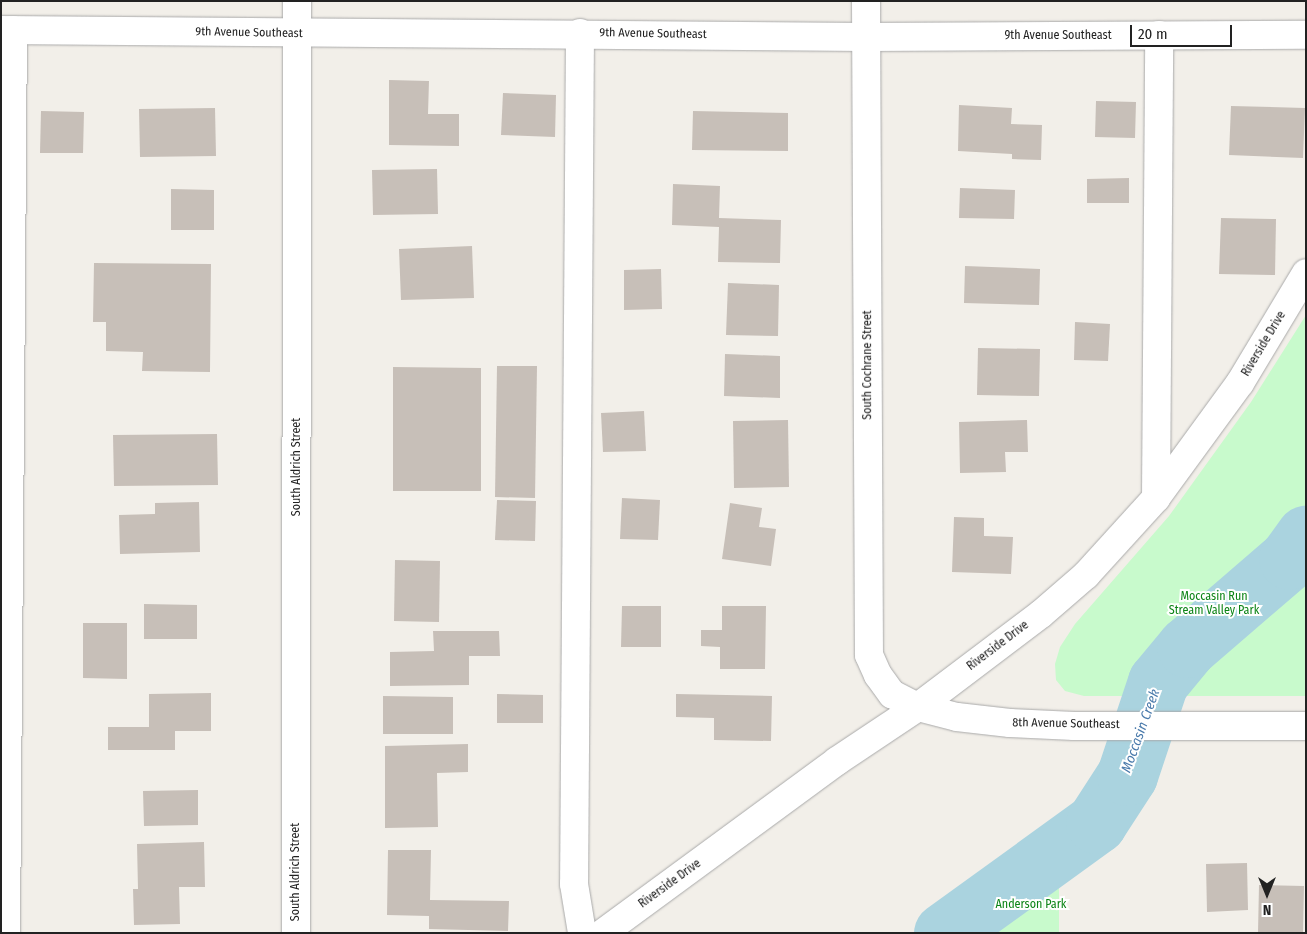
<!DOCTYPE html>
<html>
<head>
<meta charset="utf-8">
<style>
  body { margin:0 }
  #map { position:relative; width:1307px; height:934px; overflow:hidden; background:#f2efe9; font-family:"Fira Sans Condensed",sans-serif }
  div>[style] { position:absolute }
  .park>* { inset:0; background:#c8facc }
  .river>* { height:61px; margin:-30.5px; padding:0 30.5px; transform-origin:30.5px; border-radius:30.5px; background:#aad3df }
  .building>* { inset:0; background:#c7bfb8 }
  .roads { filter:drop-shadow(0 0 1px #a9a9a9) drop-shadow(0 0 1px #a9a9a9) }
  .minor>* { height:28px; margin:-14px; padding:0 14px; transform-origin:14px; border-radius:14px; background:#fff }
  span { translate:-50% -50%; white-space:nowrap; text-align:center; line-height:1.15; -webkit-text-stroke:4px #fff; paint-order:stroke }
  .street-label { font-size:12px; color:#222 }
  .park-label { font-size:12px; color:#0c8416 }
  .water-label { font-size:14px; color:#4a7aab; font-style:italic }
  .frame { position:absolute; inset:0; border:2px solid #222; pointer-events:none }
  .north { position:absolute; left:1242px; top:869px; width:50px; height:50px; -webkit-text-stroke:4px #fff; paint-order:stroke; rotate:180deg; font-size:14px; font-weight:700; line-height:20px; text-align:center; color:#222 }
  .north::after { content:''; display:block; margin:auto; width:18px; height:22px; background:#222; clip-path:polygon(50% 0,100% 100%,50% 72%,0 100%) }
  .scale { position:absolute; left:1130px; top:25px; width:102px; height:22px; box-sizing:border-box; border:2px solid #222; border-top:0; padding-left:6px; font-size:15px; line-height:18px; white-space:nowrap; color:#222; -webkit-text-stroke:4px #fff; paint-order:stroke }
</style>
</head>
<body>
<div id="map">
  <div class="park">
    <i style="clip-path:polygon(1306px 315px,1306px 696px,1084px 696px,1065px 691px,1056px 680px,1055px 664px,1060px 647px,1075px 624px,1169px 516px,1251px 402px)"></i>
    <i style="clip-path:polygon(1059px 850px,1059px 933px,944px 933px,965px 917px)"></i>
  </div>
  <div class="river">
    <i style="left:944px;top:933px;width:188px;rotate:-35.9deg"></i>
    <i style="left:1096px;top:823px;width:57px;rotate:-57.1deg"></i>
    <i style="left:1127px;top:775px;width:98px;rotate:-71.6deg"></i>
    <i style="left:1158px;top:682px;width:45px;rotate:-50.4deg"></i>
    <i style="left:1187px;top:647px;width:135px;rotate:-40.8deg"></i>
    <i style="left:1289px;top:559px;width:29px;rotate:-54deg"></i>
  </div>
  <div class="building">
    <i style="clip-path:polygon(389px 80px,429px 81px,428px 114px,459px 114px,459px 146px,389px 145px)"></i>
    <i style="clip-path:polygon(503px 93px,556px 95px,555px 137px,501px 135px)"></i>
    <i style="clip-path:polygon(1096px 101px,1136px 102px,1135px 138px,1095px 137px)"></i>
    <i style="clip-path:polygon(959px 105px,1012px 108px,1011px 124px,1042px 125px,1041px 160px,1012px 159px,1012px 154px,958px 151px)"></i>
    <i style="clip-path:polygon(1231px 106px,1305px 108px,1303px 158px,1229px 155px)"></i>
    <i style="clip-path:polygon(215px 108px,216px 156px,140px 157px,139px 109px)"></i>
    <i style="clip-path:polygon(41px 111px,84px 112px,83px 153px,40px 153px)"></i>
    <i style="clip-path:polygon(693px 111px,788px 113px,788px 151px,692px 150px)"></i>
    <i style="clip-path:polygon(437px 169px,438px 214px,373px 215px,372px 170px)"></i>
    <i style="clip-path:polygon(1129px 178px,1129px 203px,1087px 203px,1087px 179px)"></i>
    <i style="clip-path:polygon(673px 184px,720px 186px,719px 218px,781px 220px,780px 263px,718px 262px,719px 227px,672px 225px)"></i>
    <i style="clip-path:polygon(960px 188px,1015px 190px,1014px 219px,959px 218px)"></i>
    <i style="clip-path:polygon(171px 189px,214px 190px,214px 230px,171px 230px)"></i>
    <i style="clip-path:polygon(1221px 218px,1276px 219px,1275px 275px,1219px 274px)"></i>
    <i style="clip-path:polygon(472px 246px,474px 298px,401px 300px,399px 249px)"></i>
    <i style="clip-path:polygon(94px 263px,211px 264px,210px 372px,142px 371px,143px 352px,106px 351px,106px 322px,93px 322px)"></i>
    <i style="clip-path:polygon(965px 266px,1040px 269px,1039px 305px,964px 303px)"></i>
    <i style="clip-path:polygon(661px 269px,662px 309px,624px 310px,624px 270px)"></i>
    <i style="clip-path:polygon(728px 283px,779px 285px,778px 336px,726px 335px)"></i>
    <i style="clip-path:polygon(1075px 322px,1110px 324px,1108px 361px,1074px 360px)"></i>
    <i style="clip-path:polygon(978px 348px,1040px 349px,1039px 396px,977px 395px)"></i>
    <i style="clip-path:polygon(725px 354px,780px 356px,780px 398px,724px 396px)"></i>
    <i style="clip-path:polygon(497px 366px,537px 366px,535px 498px,495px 497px)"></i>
    <i style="clip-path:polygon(393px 367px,481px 368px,481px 491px,393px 491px)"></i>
    <i style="clip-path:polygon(644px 411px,646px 451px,603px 452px,601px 413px)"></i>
    <i style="clip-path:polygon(788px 420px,789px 487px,734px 488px,733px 421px)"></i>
    <i style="clip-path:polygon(1027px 420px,1028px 452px,1005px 452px,1006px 472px,960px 473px,959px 422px)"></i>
    <i style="clip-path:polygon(217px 434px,218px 485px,114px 486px,113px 435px)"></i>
    <i style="clip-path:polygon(622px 498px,660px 500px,658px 540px,620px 539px)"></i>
    <i style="clip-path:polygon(497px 500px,536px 501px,535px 541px,495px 540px)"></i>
    <i style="clip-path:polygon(199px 502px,200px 552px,120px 554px,119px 515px,155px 514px,155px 503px)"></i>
    <i style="clip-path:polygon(730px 503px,762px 508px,759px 527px,776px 529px,771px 566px,722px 559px)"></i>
    <i style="clip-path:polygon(954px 517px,984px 518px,984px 536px,1013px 537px,1011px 574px,952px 572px)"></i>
    <i style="clip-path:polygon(395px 560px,440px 561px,439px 622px,394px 621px)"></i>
    <i style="clip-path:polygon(144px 604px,197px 605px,197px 639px,144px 639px)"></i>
    <i style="clip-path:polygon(622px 606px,661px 606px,661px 647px,621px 647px)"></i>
    <i style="clip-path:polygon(722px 606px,766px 606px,765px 669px,720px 669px,720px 647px,701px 646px,701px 630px,722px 630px)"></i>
    <i style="clip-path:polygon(83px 623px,127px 623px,127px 679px,83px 678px)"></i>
    <i style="clip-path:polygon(433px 631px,499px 631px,500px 656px,469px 656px,469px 685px,390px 686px,390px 652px,434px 651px)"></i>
    <i style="clip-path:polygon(211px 693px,211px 731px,175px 731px,175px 750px,108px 750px,108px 727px,149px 727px,149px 694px)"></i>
    <i style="clip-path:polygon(497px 694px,543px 695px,543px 723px,497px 723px)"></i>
    <i style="clip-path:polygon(676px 694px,772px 696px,771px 741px,714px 740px,714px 718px,676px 717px)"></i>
    <i style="clip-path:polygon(383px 696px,453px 697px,453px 734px,383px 734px)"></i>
    <i style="clip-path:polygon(468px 744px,468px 772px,437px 773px,438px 827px,385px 828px,385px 746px)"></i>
    <i style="clip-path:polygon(198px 790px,198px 825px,144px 826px,143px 791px)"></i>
    <i style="clip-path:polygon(204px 842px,205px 887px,179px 887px,180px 924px,134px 925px,133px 889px,138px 889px,137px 844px)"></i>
    <i style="clip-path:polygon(388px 850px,431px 850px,430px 900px,509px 901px,508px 931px,429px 929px,429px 916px,387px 915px)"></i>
    <i style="clip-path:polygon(1247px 863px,1248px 910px,1207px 912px,1206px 864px)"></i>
    <i style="clip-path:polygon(1259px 885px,1304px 886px,1303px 933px,1258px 933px)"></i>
  </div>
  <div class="roads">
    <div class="minor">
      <i style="left:866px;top:1px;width:654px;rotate:89.74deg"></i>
      <i style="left:869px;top:655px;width:22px;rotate:66deg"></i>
      <i style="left:878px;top:675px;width:24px;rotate:54deg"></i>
      <i style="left:892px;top:694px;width:29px;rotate:27deg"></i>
      <i style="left:918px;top:707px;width:40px;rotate:14.4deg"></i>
      <i style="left:957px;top:717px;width:53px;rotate:6.5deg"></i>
      <i style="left:1010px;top:723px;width:64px;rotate:2.7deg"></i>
      <i style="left:1074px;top:726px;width:232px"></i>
      <i style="left:1px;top:30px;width:865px;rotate:0.46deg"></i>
      <i style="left:866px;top:37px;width:440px;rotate:-0.3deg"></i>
      <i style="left:580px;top:33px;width:851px;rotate:90.4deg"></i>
      <i style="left:574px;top:884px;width:50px;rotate:80.7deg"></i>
      <i style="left:1156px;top:498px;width:463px;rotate:-89.6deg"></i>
      <i style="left:6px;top:933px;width:903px;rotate:-89.56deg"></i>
      <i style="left:296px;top:933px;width:932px;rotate:-89.94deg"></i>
      <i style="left:603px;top:933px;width:290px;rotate:-36.3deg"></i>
      <i style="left:837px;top:761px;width:97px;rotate:-33.7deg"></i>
      <i style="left:918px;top:707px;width:154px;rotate:-37.1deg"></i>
      <i style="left:1041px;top:614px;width:60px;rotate:-40.9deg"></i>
      <i style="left:1086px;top:575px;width:104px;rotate:-47.7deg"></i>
      <i style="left:1156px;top:498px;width:142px;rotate:-53.9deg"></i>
      <i style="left:1240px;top:383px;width:128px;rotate:-59deg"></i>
    </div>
  </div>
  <div class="street-label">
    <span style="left:249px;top:33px;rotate:1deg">9th Avenue Southeast</span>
    <span style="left:653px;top:34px;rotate:1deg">9th Avenue Southeast</span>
    <span style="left:1058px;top:36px">9th Avenue Southeast</span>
    <span style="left:1264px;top:344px;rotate:-59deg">Riverside Drive</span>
    <span style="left:868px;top:365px;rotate:-90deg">South Cochrane Street</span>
    <span style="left:297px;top:467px;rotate:-90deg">South Aldrich Street</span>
    <span style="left:998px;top:646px;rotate:-37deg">Riverside Drive</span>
    <span style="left:1066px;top:724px;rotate:1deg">8th Avenue Southeast</span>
    <span style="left:296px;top:872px;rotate:-90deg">South Aldrich Street</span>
    <span style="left:670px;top:884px;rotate:-36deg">Riverside Drive</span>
  </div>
  <div class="park-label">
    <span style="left:1214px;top:604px">Moccasin Run<br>Stream Valley Park</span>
    <span style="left:1031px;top:905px">Anderson Park</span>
  </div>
  <div class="water-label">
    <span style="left:1141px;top:731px;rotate:-70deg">Moccasin Creek</span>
  </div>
  <div class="frame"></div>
  <div class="north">N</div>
  <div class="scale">20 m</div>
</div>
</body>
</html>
